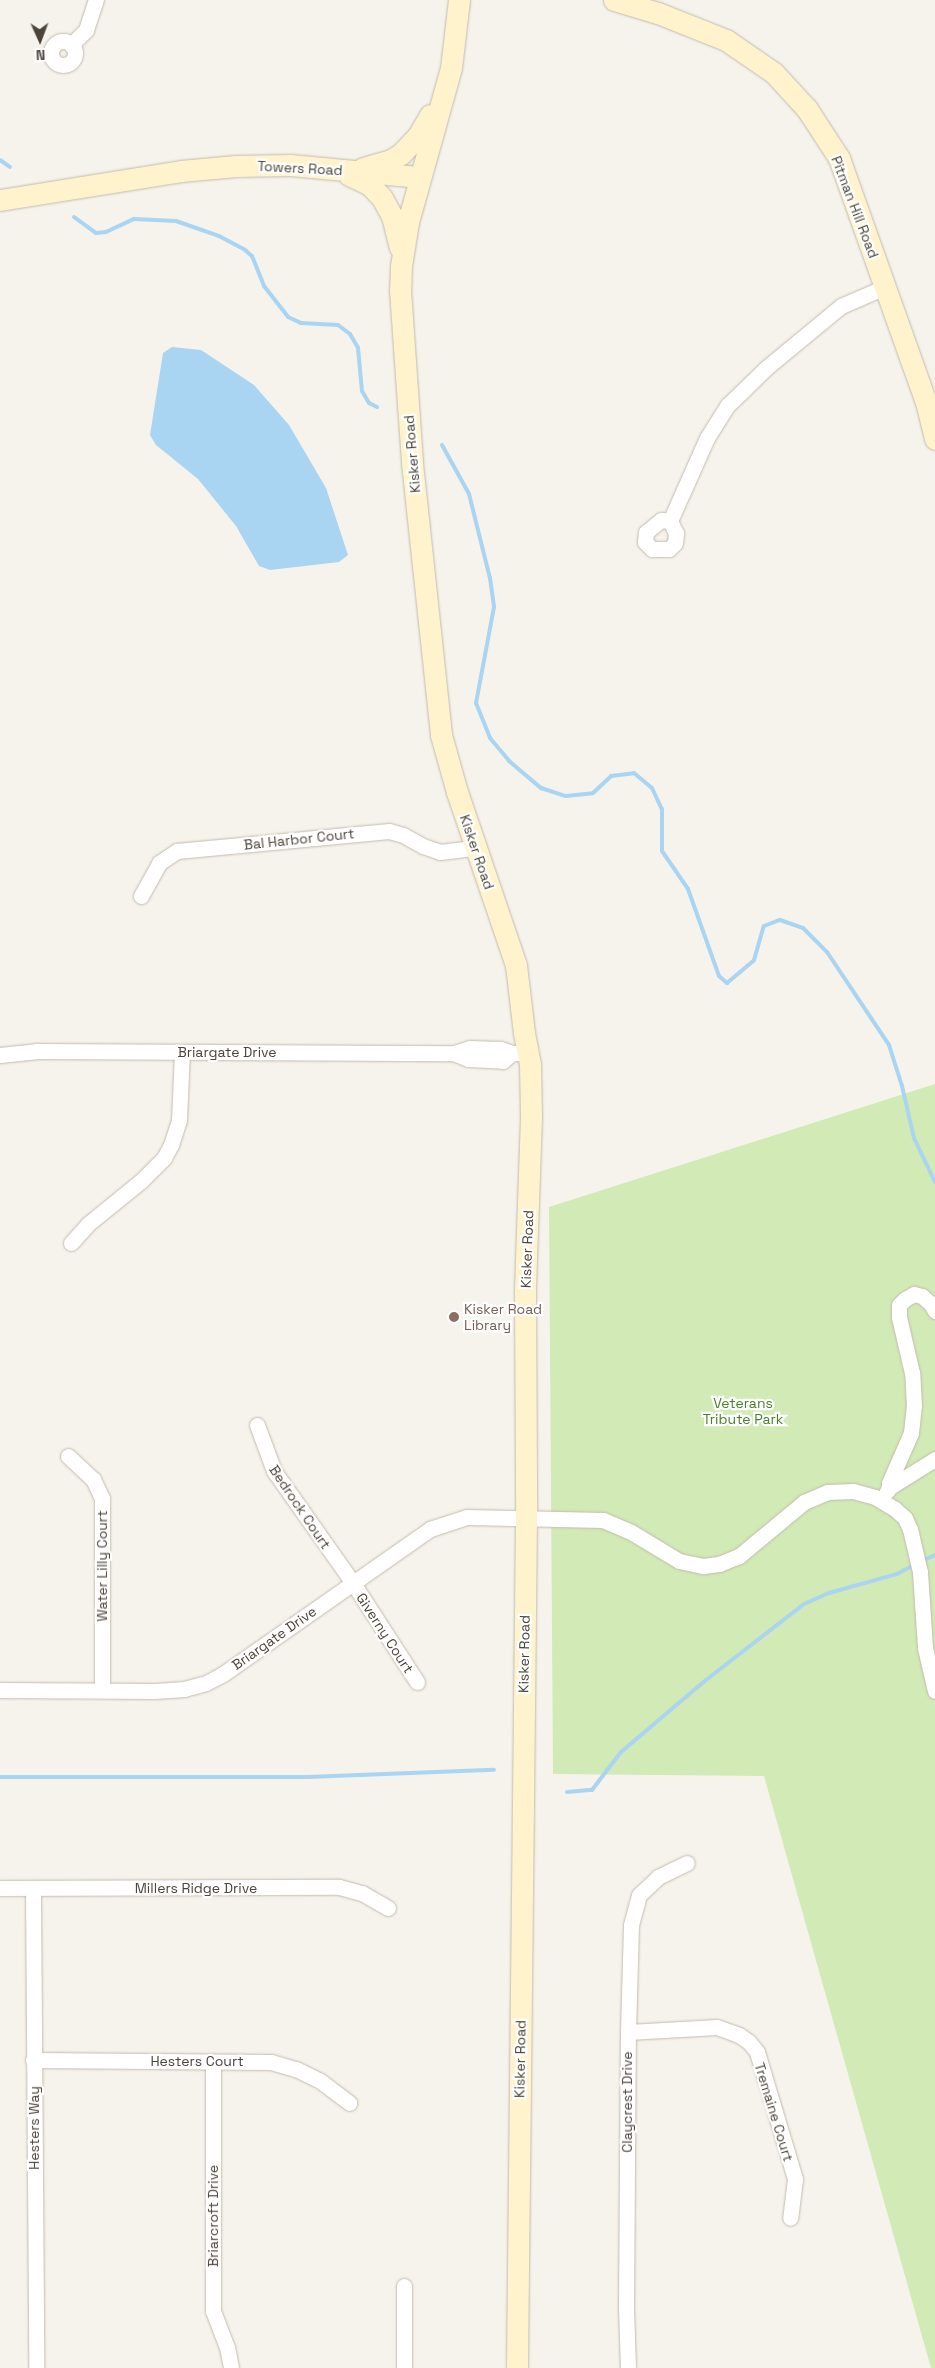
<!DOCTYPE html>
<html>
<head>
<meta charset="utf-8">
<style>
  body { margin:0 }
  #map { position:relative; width:935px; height:2368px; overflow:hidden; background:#f6f3ec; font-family:"Space Grotesk",sans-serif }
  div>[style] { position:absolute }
  .green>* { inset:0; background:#d2eab5 }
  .water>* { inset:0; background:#a9d4f2 }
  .stream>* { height:4px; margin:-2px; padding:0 2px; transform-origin:2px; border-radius:2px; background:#a9d4f2 }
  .roads { filter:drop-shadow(0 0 1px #c2bbae) drop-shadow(0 0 1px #c2bbae) }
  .minor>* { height:15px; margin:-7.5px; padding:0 7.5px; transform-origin:7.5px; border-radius:7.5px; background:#fff }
  .minor>.ring { margin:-7.5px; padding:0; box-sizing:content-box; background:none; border:15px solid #fff; border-radius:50% }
  .secondary>* { height:21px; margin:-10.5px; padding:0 10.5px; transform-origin:10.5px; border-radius:10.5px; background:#fff3cd }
  .dots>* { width:14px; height:14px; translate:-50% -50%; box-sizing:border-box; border:2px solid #fff; border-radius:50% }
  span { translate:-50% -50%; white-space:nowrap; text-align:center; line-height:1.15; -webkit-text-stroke:4.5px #fff; paint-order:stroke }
  .street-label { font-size:14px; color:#4b4439 }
  .education-label { font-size:14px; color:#785e54 }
  .left { translate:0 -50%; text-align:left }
  .park-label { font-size:14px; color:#4a7f2a }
  .north { position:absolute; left:15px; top:15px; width:50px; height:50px; -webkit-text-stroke:4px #fff; paint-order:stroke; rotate:178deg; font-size:14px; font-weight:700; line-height:20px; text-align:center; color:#4b4439 }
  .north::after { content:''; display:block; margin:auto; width:18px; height:22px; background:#4b4439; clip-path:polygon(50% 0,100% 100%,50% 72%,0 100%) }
</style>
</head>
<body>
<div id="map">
  <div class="green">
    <i style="clip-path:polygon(935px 1084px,935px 2368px,931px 2368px,764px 1776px,553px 1774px,549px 1207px)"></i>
  </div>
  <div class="water">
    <i style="clip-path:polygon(172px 347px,201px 350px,254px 385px,289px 425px,326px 488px,348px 555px,339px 562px,270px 570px,259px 566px,236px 526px,198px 479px,156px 445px,150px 435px,163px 353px)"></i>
  </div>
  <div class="stream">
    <i style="left:0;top:160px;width:12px;rotate:35deg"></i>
    <i style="left:74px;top:217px;width:27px;rotate:36deg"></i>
    <i style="left:96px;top:233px;width:10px;rotate:-6deg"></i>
    <i style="left:106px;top:232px;width:31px;rotate:-25deg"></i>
    <i style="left:134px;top:219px;width:42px;rotate:2.7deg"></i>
    <i style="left:176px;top:221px;width:46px;rotate:19.2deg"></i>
    <i style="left:219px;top:236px;width:30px;rotate:28deg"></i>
    <i style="left:245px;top:250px;width:9px;rotate:41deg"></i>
    <i style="left:252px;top:256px;width:32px;rotate:68deg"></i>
    <i style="left:264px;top:286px;width:39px;rotate:52deg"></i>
    <i style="left:288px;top:317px;width:14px;rotate:25deg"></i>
    <i style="left:301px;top:323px;width:37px;rotate:3deg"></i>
    <i style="left:338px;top:325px;width:15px;rotate:37deg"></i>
    <i style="left:350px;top:334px;width:16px;rotate:60deg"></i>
    <i style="left:358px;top:348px;width:43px;rotate:84.7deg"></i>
    <i style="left:362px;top:391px;width:14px;rotate:60deg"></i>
    <i style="left:369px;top:403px;width:9px;rotate:27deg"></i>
    <i style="left:442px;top:445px;width:56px;rotate:61.1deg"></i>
    <i style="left:469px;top:494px;width:87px;rotate:76deg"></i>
    <i style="left:490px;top:578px;width:29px;rotate:82deg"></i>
    <i style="left:494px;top:607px;width:98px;rotate:100.6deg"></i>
    <i style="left:476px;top:703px;width:38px;rotate:68deg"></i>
    <i style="left:490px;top:738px;width:30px;rotate:50deg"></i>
    <i style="left:509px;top:761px;width:42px;rotate:40.2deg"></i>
    <i style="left:541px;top:788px;width:26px;rotate:18deg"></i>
    <i style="left:566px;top:796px;width:27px;rotate:-6deg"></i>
    <i style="left:593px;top:793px;width:25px;rotate:-43deg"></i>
    <i style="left:611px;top:776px;width:23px;rotate:-7deg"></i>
    <i style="left:634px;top:773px;width:23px;rotate:40deg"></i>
    <i style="left:652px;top:788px;width:23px;rotate:65deg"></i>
    <i style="left:662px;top:809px;width:42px;rotate:90deg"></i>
    <i style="left:662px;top:851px;width:46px;rotate:55.6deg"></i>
    <i style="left:688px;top:889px;width:92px;rotate:70.4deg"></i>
    <i style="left:719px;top:976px;width:11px;rotate:41deg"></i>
    <i style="left:727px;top:983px;width:35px;rotate:-40deg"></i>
    <i style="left:754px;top:960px;width:35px;rotate:-74deg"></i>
    <i style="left:764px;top:926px;width:17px;rotate:-21deg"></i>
    <i style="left:780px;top:920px;width:24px;rotate:19deg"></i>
    <i style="left:803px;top:928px;width:34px;rotate:45deg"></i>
    <i style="left:827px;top:952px;width:112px;rotate:56.3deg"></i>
    <i style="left:889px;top:1045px;width:43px;rotate:72.4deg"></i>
    <i style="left:902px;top:1086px;width:53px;rotate:77deg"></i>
    <i style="left:914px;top:1138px;width:49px;rotate:64.5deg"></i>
    <i style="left:920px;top:1562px;width:17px;rotate:-25deg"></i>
    <i style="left:0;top:1777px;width:308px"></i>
    <i style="left:308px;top:1777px;width:186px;rotate:-2.2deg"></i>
    <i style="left:567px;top:1792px;width:25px;rotate:-5deg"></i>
    <i style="left:592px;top:1790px;width:48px;rotate:-52.7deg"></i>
    <i style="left:621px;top:1752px;width:111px;rotate:-40.3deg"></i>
    <i style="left:706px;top:1680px;width:124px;rotate:-37.8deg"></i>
    <i style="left:804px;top:1604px;width:27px;rotate:-24deg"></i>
    <i style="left:829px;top:1593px;width:71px;rotate:-15.6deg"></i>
    <i style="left:897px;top:1574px;width:19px;rotate:-28deg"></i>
  </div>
  <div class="roads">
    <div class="minor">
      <i class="ring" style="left:51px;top:41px;width:9px;height:9px"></i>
      <i style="left:71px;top:45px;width:21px;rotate:-45deg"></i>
      <i style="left:86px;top:30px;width:32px;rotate:-72deg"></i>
      <i style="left:670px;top:521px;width:9px;rotate:-174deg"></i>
      <i style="left:661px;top:520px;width:19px;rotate:141deg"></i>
      <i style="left:646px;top:532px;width:10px;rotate:96deg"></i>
      <i style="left:645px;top:542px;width:10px;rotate:45deg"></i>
      <i style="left:652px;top:549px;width:17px"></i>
      <i style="left:669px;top:549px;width:8px;rotate:-45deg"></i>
      <i style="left:675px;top:543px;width:10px;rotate:-84deg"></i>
      <i style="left:676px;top:533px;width:13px;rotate:-117deg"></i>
      <i style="left:670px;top:521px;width:91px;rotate:-66deg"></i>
      <i style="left:707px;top:438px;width:39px;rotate:-58deg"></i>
      <i style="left:728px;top:405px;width:53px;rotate:-44.2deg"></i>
      <i style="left:766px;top:368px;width:97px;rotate:-39.6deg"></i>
      <i style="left:841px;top:306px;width:48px;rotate:-23.4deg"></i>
      <i style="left:141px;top:896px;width:38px;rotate:-61deg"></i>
      <i style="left:159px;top:863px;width:22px;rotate:-34deg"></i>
      <i style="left:177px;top:851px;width:213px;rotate:-5.4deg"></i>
      <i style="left:389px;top:831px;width:15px;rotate:16deg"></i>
      <i style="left:403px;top:835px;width:23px;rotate:29deg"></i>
      <i style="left:423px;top:846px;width:18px;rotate:19deg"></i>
      <i style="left:440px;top:852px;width:35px;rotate:-7deg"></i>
      <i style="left:454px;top:1053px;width:15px;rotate:23deg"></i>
      <i style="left:468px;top:1059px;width:35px;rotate:3deg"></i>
      <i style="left:503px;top:1061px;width:12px;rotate:-42deg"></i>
      <i style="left:0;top:1055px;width:36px;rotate:-6deg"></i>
      <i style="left:36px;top:1051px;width:418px;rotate:0.3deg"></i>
      <i style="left:454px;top:1053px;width:17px;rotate:-17deg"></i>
      <i style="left:470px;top:1048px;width:31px;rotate:2deg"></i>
      <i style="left:501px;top:1049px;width:12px;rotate:20deg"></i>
      <i style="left:512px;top:1053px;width:17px"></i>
      <i style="left:71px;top:1243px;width:25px;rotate:-48deg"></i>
      <i style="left:88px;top:1224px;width:68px;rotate:-39.1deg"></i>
      <i style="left:141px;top:1181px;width:33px;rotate:-45deg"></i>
      <i style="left:164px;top:1158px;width:15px;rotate:-62deg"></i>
      <i style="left:171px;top:1145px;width:26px;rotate:-72deg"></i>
      <i style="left:179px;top:1120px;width:68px;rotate:-87.5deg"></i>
      <i style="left:257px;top:1425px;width:49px;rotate:69.7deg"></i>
      <i style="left:274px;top:1471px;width:137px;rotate:54.8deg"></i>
      <i style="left:353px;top:1583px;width:118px;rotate:57.1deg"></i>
      <i style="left:68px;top:1456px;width:34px;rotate:43deg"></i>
      <i style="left:93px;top:1479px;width:21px;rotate:65deg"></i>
      <i style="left:102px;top:1498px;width:191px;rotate:90deg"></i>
      <i style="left:890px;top:1487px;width:4px;rotate:-104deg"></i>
      <i style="left:889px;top:1483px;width:55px;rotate:-66.3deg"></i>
      <i style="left:911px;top:1433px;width:27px;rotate:-84deg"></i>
      <i style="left:914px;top:1406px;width:33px;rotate:-93deg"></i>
      <i style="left:912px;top:1373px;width:57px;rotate:-103.1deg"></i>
      <i style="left:899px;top:1317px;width:12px;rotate:-90deg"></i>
      <i style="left:899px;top:1305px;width:8px;rotate:-45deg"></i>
      <i style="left:905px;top:1299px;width:10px;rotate:-29deg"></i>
      <i style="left:914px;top:1294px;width:8px;rotate:14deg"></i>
      <i style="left:922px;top:1296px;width:12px;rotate:42deg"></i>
      <i style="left:931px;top:1304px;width:8px;rotate:60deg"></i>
      <i style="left:887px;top:1491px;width:5px;rotate:-53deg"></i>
      <i style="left:890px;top:1487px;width:53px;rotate:-31.9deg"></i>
      <i style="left:0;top:1690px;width:155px;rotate:0.4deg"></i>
      <i style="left:155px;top:1691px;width:29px;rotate:-4deg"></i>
      <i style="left:184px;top:1689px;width:23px;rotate:-15deg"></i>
      <i style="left:206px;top:1683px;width:19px;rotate:-28deg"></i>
      <i style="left:223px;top:1674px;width:253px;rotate:-35deg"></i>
      <i style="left:430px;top:1529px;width:39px;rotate:-18deg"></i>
      <i style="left:467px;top:1517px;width:136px;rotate:1.3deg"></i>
      <i style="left:603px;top:1520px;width:30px;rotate:23deg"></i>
      <i style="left:631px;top:1532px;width:56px;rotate:31.1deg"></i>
      <i style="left:679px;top:1561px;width:25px;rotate:12deg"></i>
      <i style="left:703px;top:1566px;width:16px;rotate:-7deg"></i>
      <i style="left:719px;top:1564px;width:22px;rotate:-22deg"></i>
      <i style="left:739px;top:1556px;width:85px;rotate:-39.7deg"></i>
      <i style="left:804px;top:1502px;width:25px;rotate:-23deg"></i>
      <i style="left:827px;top:1492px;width:26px;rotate:-2deg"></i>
      <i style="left:853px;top:1491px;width:23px;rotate:15deg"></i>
      <i style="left:875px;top:1497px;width:23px;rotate:31deg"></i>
      <i style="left:895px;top:1509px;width:13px;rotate:42deg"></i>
      <i style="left:905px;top:1518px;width:12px;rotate:66deg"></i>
      <i style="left:910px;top:1529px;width:44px;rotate:76.9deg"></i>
      <i style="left:920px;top:1572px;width:76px;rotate:86.2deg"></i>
      <i style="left:925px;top:1648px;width:44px;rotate:76.9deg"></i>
      <i style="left:0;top:1888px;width:339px;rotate:-0.2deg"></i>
      <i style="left:339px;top:1887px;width:24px;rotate:15deg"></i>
      <i style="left:362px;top:1893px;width:30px;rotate:30deg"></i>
      <i style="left:33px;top:1888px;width:480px;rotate:89.6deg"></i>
      <i style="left:628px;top:2032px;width:89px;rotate:-3.2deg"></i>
      <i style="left:717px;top:2027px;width:23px;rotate:20deg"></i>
      <i style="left:739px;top:2035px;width:12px;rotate:35deg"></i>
      <i style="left:749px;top:2042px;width:13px;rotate:51deg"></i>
      <i style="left:757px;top:2052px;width:133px;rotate:73.3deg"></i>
      <i style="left:795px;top:2179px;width:39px;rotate:97deg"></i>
      <i style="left:33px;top:2060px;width:238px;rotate:0.5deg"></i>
      <i style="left:271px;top:2062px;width:26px;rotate:16deg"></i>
      <i style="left:296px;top:2069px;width:25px;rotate:26deg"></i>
      <i style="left:319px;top:2080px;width:38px;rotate:37deg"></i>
      <i style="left:213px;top:2062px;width:249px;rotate:90deg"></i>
      <i style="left:213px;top:2311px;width:39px;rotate:69deg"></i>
      <i style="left:227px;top:2347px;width:21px;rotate:79deg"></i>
      <i style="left:404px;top:2368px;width:82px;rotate:-90deg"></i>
      <i style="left:628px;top:2368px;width:60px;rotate:-91.9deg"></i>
      <i style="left:626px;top:2308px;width:276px;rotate:-89.6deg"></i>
      <i style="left:628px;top:2032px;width:107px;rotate:-88.4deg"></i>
      <i style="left:631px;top:1925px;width:31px;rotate:-75deg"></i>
      <i style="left:639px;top:1895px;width:26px;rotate:-43deg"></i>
      <i style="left:658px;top:1877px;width:32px;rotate:-26deg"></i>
    </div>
    <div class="secondary">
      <i style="left:459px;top:0;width:68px;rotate:96.7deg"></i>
      <i style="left:451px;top:68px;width:160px;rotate:105.6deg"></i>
      <i style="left:408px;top:222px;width:45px;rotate:99deg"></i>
      <i style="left:401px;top:266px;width:24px;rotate:92deg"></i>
      <i style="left:400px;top:290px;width:173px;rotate:86deg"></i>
      <i style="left:412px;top:463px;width:274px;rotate:83.9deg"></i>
      <i style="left:441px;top:735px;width:59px;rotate:74.3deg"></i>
      <i style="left:457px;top:792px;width:183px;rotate:71.2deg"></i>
      <i style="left:516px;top:965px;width:68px;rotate:83.3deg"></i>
      <i style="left:524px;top:1033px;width:32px;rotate:79deg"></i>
      <i style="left:530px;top:1064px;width:53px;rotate:88.9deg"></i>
      <i style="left:531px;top:1117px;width:173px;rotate:92deg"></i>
      <i style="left:525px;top:1290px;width:229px;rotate:89.7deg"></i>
      <i style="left:526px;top:1519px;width:849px;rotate:90.61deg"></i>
      <i style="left:614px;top:0;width:46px;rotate:16.5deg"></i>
      <i style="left:658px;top:13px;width:73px;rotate:21.7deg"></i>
      <i style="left:726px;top:40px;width:58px;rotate:34.5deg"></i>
      <i style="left:774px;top:73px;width:49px;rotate:47.5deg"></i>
      <i style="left:807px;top:109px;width:59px;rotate:56.9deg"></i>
      <i style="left:839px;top:158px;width:259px;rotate:70.4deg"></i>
      <i style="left:926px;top:402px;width:38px;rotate:76deg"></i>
      <i style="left:363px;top:168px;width:29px;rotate:-16deg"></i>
      <i style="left:391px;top:160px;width:12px;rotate:-31deg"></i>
      <i style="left:401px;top:154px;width:25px;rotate:-47deg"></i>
      <i style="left:418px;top:136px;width:24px;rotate:-60deg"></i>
      <i style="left:349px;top:175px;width:23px;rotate:25deg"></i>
      <i style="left:370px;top:185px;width:18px;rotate:47deg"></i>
      <i style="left:382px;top:198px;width:21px;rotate:61deg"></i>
      <i style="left:392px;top:216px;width:32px;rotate:76deg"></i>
      <i style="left:0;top:200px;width:183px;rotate:-9.1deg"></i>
      <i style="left:181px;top:171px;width:55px;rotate:-5.2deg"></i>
      <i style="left:236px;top:166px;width:54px;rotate:-1.1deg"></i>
      <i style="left:290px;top:165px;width:131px;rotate:5.3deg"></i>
    </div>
  </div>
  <div class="dots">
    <i style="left:454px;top:1317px;background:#8d6e63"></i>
  </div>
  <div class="street-label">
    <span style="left:300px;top:168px;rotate:3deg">Towers Road</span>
    <span style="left:855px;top:207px;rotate:69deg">Pitman Hill Road</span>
    <span style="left:412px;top:454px;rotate:-95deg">Kisker Road</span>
    <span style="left:299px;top:839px;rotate:-6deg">Bal Harbor Court</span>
    <span style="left:477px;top:852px;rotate:71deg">Kisker Road</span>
    <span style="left:227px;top:1052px">Briargate Drive</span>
    <span style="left:527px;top:1249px;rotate:-88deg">Kisker Road</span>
    <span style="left:300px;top:1507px;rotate:56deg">Bedrock Court</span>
    <span style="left:102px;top:1566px;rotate:-90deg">Water Lilly Court</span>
    <span style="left:385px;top:1633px;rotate:57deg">Giverny Court</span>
    <span style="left:274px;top:1638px;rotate:-35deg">Briargate Drive</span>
    <span style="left:524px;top:1654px;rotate:-89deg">Kisker Road</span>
    <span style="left:196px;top:1888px">Millers Ridge Drive</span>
    <span style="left:520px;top:2059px;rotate:-89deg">Kisker Road</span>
    <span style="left:197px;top:2061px">Hesters Court</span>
    <span style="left:627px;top:2102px;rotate:-90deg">Claycrest Drive</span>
    <span style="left:774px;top:2112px;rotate:73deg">Tremaine Court</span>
    <span style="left:34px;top:2128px;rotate:-90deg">Hesters Way</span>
    <span style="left:213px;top:2216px;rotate:-90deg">Briarcroft Drive</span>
  </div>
  <div class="education-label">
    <span class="left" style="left:464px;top:1317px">Kisker Road<br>Library</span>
  </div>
  <div class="park-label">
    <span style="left:743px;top:1411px">Veterans<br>Tribute Park</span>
  </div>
  <div class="north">N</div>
</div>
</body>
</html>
